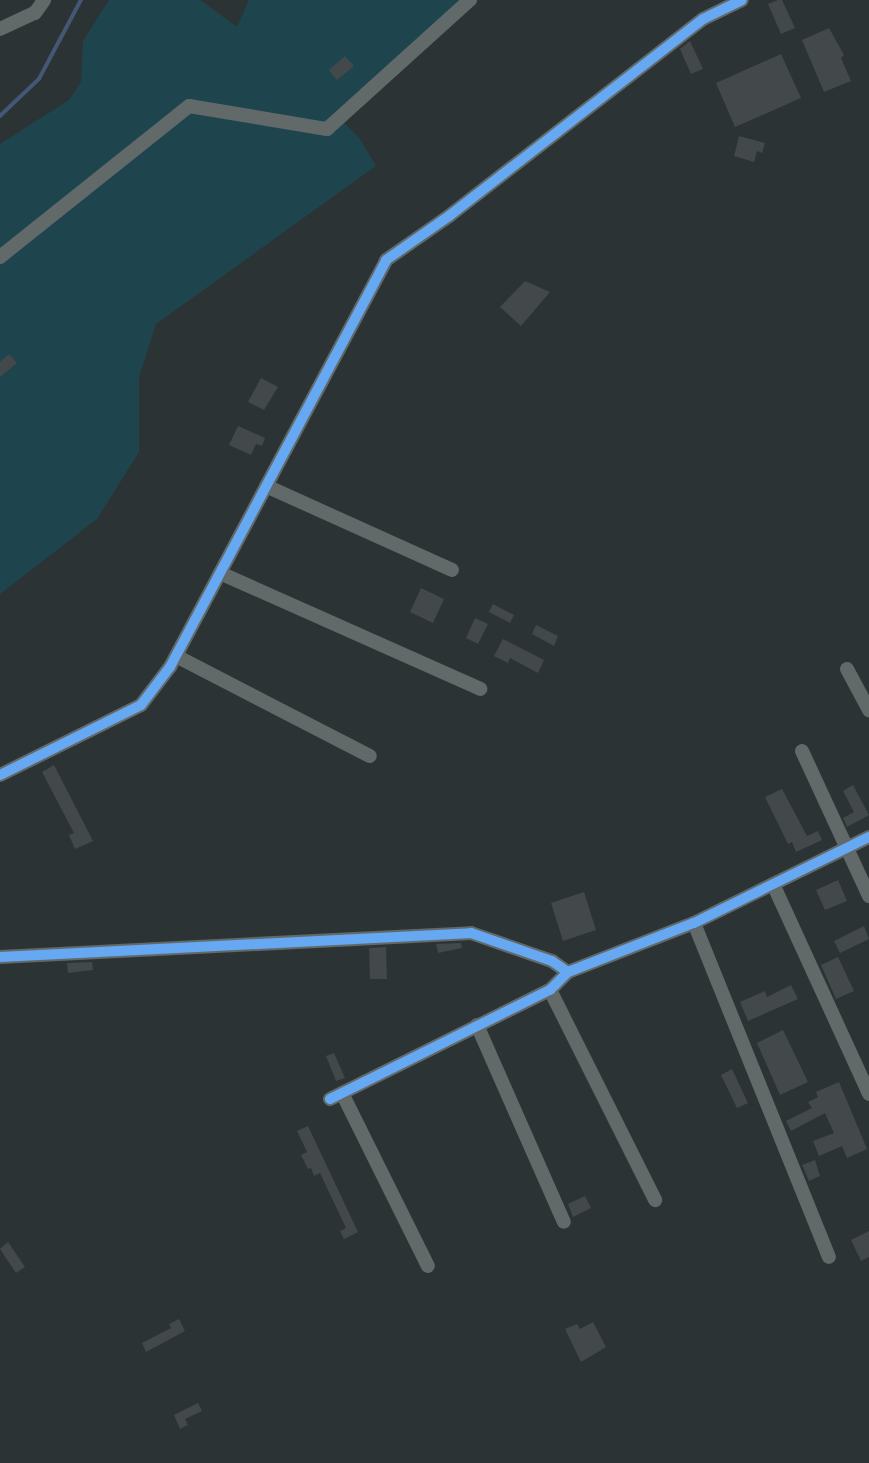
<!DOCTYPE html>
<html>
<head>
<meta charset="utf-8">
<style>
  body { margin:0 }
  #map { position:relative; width:869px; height:1463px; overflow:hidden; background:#2c3334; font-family:Karla,sans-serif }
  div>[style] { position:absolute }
  .green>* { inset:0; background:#1e454e }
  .stream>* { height:3.5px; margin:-1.75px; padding:0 1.75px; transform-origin:1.75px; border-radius:1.75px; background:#445775 }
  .building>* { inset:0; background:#43494a }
  .minor>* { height:14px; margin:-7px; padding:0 7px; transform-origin:7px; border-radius:7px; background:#626969 }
  .cycleway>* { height:10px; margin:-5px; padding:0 5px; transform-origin:5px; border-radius:5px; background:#66a8f1 }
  span { translate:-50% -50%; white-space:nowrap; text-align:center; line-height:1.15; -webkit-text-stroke:5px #1e2b2e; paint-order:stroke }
</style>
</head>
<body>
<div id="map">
  <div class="green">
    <i style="clip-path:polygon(109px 0,200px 0,237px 27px,249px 0,467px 0,334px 113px,359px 138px,376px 166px,156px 324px,139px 377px,139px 452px,97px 519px,0 594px,0 144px,69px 100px,81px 82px,83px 41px)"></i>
  </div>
  <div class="stream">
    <i style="left:0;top:116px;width:54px;rotate:-43.5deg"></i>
    <i style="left:39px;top:79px;width:89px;rotate:-62deg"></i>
  </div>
  <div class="building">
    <i style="clip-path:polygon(778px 0,782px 0,795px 28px,781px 34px,768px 4px)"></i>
    <i style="clip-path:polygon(829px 28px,844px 55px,841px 58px,851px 81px,824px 92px,802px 40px)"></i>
    <i style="clip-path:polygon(690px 41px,703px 69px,691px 74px,680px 49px)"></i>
    <i style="clip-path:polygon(781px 54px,801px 98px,735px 127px,716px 83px)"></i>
    <i style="clip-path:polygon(345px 56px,354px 66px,337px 80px,329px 70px)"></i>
    <i style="clip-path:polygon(739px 136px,765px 143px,762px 153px,757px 151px,754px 162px,734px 156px)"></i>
    <i style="clip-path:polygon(525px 281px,550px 292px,521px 326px,500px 307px)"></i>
    <i style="clip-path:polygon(9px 354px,17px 363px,0 377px,0 362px)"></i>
    <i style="clip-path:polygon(261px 378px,278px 387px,264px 410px,248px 402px)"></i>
    <i style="clip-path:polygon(238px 426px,265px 438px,262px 446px,256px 444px,251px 455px,229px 445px)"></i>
    <i style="clip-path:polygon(421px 588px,444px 599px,433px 623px,410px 612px)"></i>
    <i style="clip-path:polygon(493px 604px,514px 615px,510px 623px,489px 612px)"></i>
    <i style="clip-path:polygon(475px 618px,488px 624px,478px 644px,466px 638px)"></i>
    <i style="clip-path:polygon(536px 625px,558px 636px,554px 646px,532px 634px)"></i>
    <i style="clip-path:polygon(503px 639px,544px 660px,538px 673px,510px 658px,508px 663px,494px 656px)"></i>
    <i style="clip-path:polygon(54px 765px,93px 841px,75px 849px,69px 835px,74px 833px,42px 772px)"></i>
    <i style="clip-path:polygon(853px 785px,869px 815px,847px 827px,843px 818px,854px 812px,843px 791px)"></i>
    <i style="clip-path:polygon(782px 789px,807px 836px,818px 831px,822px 840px,796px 852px,792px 842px,788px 844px,765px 797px)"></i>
    <i style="clip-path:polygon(838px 880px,847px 901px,825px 910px,816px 890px)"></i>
    <i style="clip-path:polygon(584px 892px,596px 930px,563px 941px,551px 903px)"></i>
    <i style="clip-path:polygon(864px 926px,869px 939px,840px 953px,834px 941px)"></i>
    <i style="clip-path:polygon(461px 943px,462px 948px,438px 953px,436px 944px)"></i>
    <i style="clip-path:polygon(386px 947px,387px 979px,370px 979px,369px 948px)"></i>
    <i style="clip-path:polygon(838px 957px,854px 991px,836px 999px,821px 965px)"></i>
    <i style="clip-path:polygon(92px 962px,93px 970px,68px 973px,67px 963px)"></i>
    <i style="clip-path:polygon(791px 985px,798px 999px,748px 1021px,740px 1002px,765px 991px,767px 997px)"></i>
    <i style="clip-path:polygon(783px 1030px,808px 1082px,780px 1095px,757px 1043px)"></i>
    <i style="clip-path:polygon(334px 1053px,345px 1078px,336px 1081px,326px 1056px)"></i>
    <i style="clip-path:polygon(732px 1069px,748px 1103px,737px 1108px,721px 1075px)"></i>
    <i style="clip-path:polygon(839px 1082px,867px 1149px,847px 1158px,842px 1146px,819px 1156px,813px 1141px,834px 1133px,825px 1113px,791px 1131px,786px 1121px,812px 1108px,808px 1102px,818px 1097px,816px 1092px)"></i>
    <i style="clip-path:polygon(308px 1126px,358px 1232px,344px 1239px,340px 1231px,346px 1228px,320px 1173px,314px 1176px,311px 1168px,308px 1169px,301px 1155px,307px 1152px,297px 1131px)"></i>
    <i style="clip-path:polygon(815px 1160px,820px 1176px,809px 1181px,802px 1165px)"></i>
    <i style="clip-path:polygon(585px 1196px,591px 1208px,573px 1217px,568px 1204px)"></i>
    <i style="clip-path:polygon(869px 1231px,869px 1257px,861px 1261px,851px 1240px)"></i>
    <i style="clip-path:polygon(8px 1242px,25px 1267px,16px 1273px,0 1249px)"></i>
    <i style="clip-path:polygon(179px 1319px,185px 1331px,146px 1352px,142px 1343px,171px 1328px,169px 1324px)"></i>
    <i style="clip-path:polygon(593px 1322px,606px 1347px,581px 1362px,565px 1329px,577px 1324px,580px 1329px)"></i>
    <i style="clip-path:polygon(198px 1403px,202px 1411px,185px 1419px,188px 1425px,180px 1429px,174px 1415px)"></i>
  </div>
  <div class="minor">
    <i style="left:0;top:29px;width:38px;rotate:-25deg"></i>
    <i style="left:35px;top:13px;width:16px;rotate:-55deg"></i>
    <i style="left:0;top:257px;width:242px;rotate:-38.6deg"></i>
    <i style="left:189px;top:106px;width:140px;rotate:9.5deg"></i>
    <i style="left:327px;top:129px;width:193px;rotate:-42.1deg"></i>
    <i style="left:266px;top:486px;width:204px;rotate:24.3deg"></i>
    <i style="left:220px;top:573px;width:285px;rotate:24deg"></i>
    <i style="left:176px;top:656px;width:218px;rotate:27.3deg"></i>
    <i style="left:847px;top:669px;width:47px;rotate:61.8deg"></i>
    <i style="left:802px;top:751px;width:160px;rotate:65.2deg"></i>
    <i style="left:0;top:775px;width:157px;rotate:-26.4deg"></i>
    <i style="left:141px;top:705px;width:48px;rotate:-52.7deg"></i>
    <i style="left:170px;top:667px;width:461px;rotate:-62deg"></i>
    <i style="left:386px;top:260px;width:77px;rotate:-34.9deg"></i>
    <i style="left:449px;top:216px;width:321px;rotate:-37.8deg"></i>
    <i style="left:703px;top:19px;width:43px;rotate:-26deg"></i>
    <i style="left:773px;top:884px;width:231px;rotate:65.4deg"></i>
    <i style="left:694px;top:923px;width:360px;rotate:68deg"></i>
    <i style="left:0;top:957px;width:472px;rotate:-2.9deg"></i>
    <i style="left:471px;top:933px;width:86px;rotate:19.1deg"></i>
    <i style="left:552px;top:961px;width:19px;rotate:35deg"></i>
    <i style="left:550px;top:990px;width:235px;rotate:63.4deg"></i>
    <i style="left:477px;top:1025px;width:215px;rotate:66.2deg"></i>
    <i style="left:342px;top:1093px;width:193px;rotate:63.6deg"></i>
    <i style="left:330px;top:1099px;width:246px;rotate:-26.4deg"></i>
    <i style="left:550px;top:990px;width:25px;rotate:-45deg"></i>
    <i style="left:568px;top:972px;width:135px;rotate:-21.3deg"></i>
    <i style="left:694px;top:923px;width:195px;rotate:-26.2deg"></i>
  </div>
  <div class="cycleway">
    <i style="left:0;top:775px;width:157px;rotate:-26.4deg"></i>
    <i style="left:141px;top:705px;width:48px;rotate:-52.7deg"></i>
    <i style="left:170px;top:667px;width:461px;rotate:-62deg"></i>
    <i style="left:386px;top:260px;width:77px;rotate:-34.9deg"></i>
    <i style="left:449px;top:216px;width:321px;rotate:-37.8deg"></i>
    <i style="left:703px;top:19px;width:43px;rotate:-26deg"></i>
    <i style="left:0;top:957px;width:472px;rotate:-2.9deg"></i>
    <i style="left:471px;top:933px;width:86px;rotate:19.1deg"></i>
    <i style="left:552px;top:961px;width:19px;rotate:35deg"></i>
    <i style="left:330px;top:1099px;width:246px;rotate:-26.4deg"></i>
    <i style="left:550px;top:990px;width:25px;rotate:-45deg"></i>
    <i style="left:568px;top:972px;width:135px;rotate:-21.3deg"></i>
    <i style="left:694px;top:923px;width:195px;rotate:-26.2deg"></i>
  </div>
</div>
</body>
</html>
